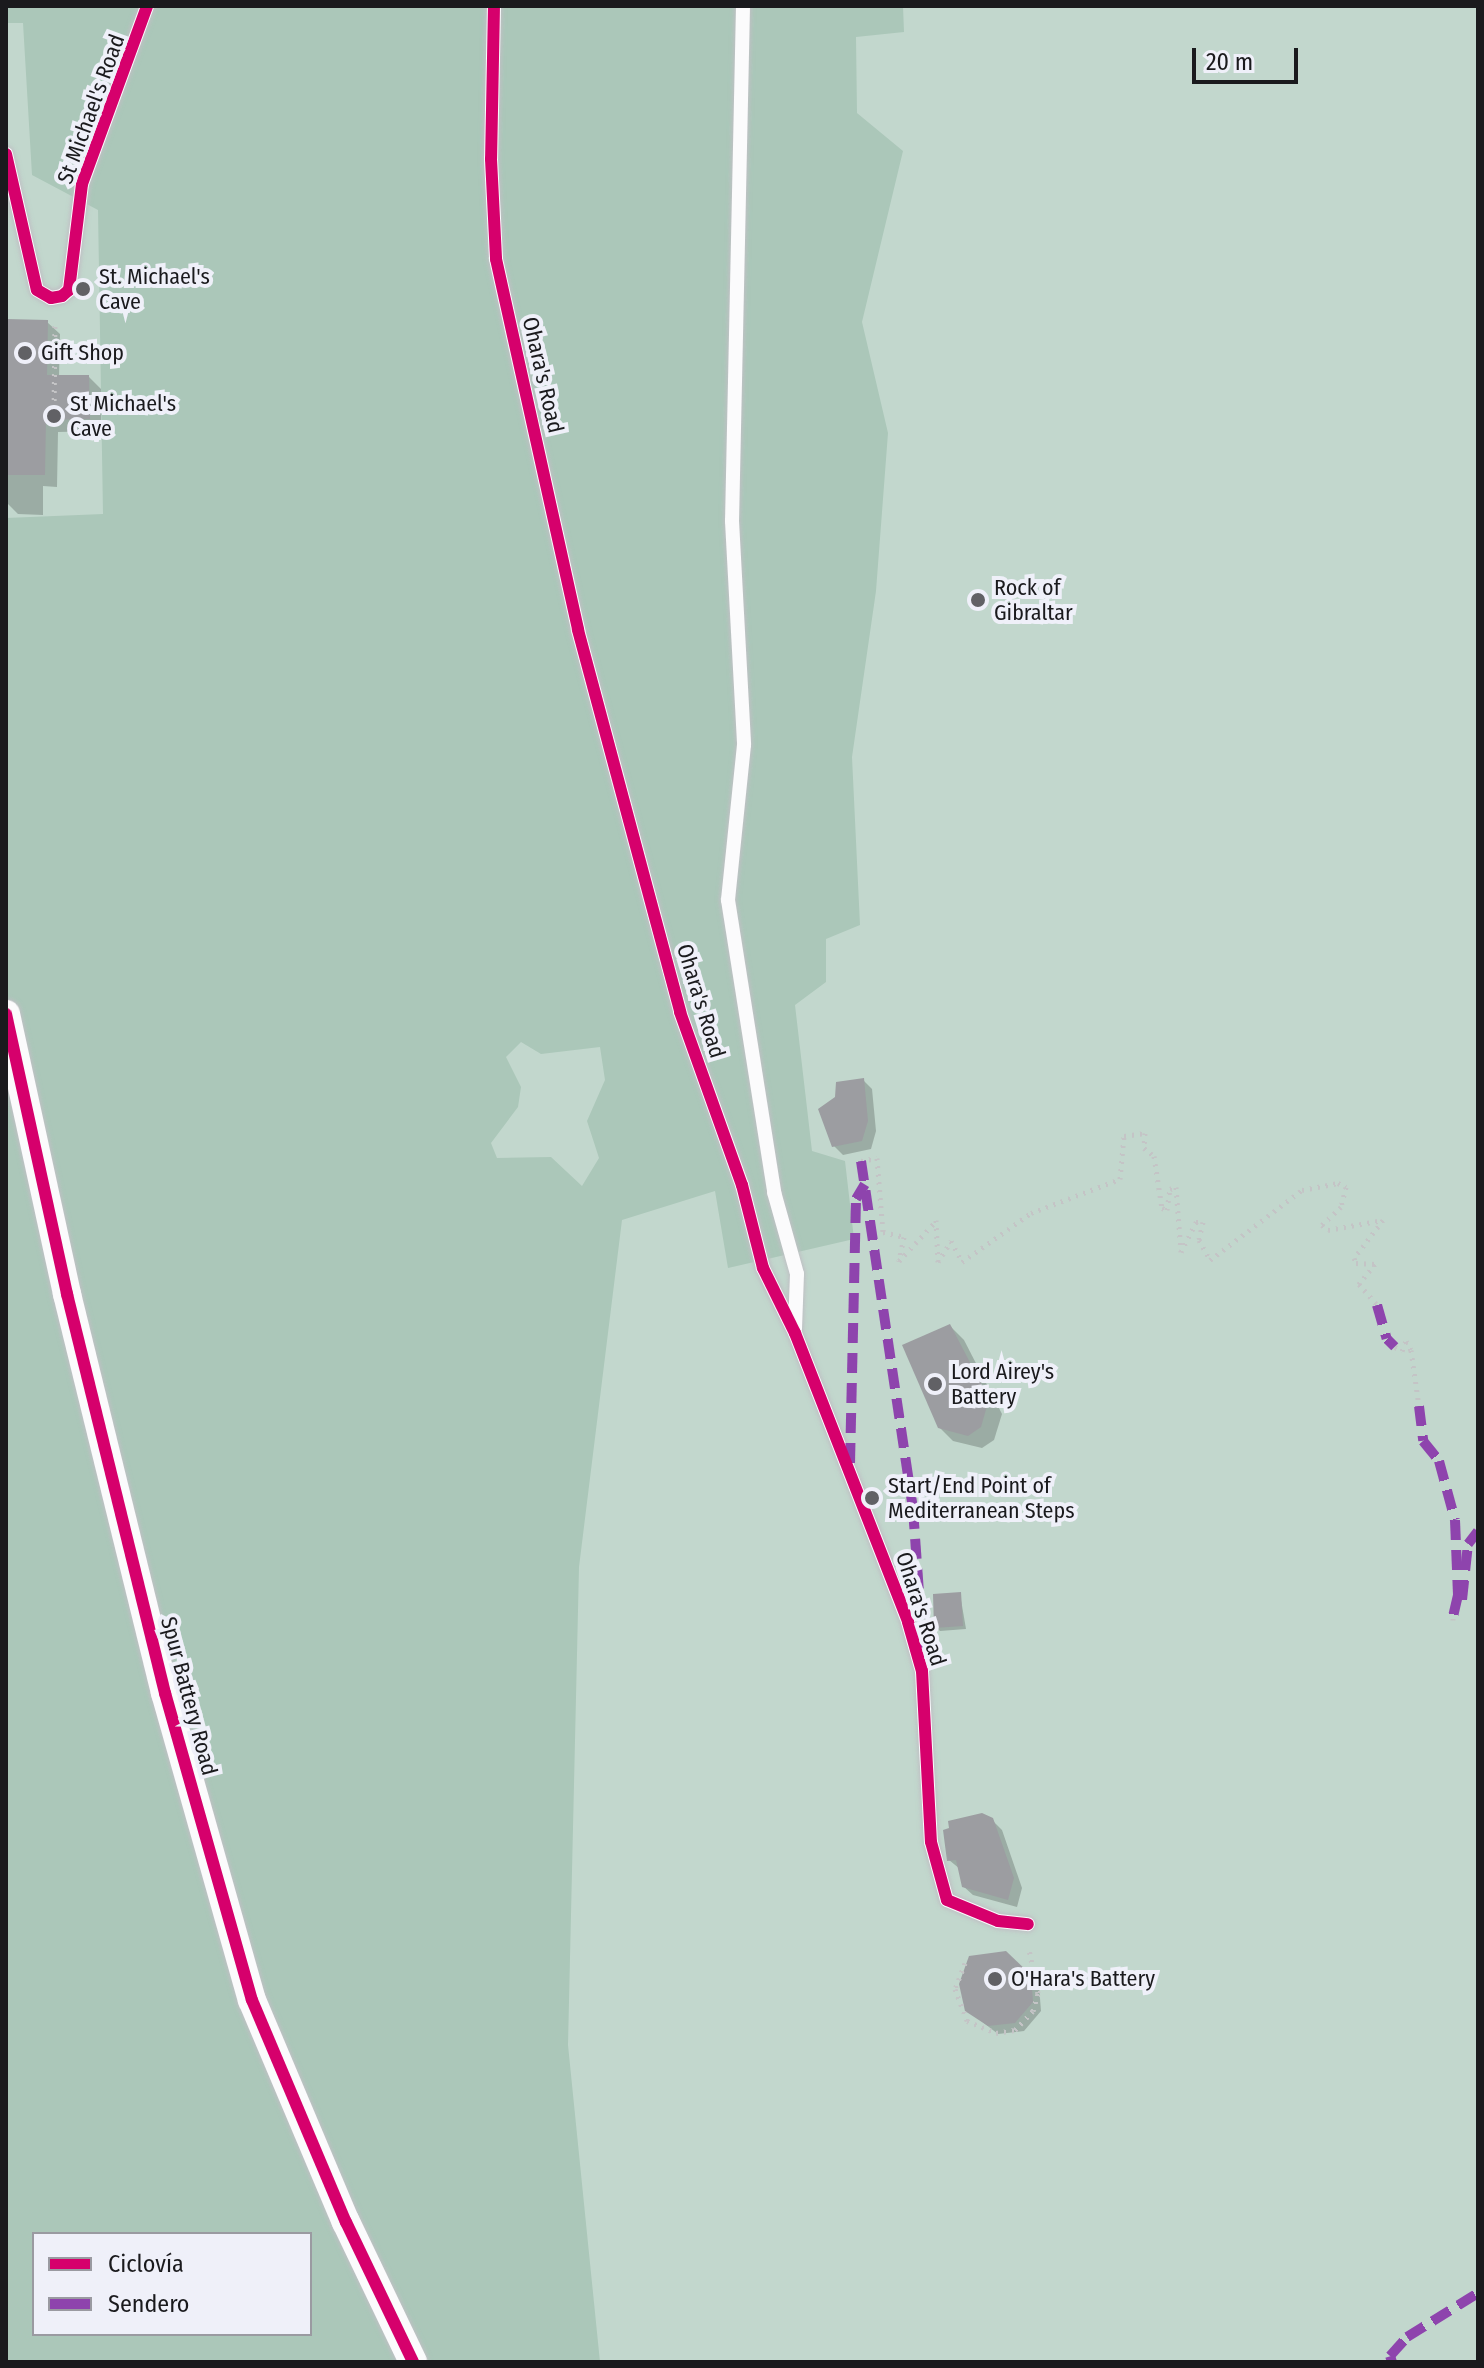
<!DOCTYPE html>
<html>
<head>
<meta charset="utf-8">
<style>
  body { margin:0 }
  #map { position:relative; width:1484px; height:2368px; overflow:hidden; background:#e4e5ea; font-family:"Fira Sans Condensed",sans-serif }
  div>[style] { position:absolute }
  .green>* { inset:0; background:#c2d7cd }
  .forest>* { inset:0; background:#abc7b9 }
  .shadow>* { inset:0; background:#0003 }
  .building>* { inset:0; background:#9c9da1 }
  .path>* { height:5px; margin-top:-2.5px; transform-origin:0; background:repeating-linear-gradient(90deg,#c4c4c6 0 2px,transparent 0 8px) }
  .roads { filter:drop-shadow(0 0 2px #bfc0c4) drop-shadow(0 0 2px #bfc0c4) }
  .service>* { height:14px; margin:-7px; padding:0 7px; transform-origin:7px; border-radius:7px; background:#fbfbfc }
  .minor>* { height:28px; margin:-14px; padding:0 14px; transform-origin:14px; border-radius:14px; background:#fbfbfc }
  .quiet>* { height:10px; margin-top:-5px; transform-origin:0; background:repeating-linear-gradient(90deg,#8e44ad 0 20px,transparent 0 30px) }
  .cycleway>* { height:12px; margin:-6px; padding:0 6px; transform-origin:6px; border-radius:6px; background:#d6006c }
  .dots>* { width:22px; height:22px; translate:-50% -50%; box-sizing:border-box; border:4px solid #eff0f9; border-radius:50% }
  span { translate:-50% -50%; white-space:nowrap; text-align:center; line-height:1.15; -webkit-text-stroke:8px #eff0f9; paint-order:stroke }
  .street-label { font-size:22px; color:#1a1a1d }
  .poi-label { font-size:22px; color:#1a1a1d }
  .left { translate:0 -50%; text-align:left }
  .frame { position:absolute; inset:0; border:8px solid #1a1a1d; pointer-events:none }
  .legend { position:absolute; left:32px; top:2232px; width:280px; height:104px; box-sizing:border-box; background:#eff0f9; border:2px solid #9a9aa1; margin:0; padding:10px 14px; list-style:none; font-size:24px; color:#1a1a1d }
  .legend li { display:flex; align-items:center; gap:16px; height:40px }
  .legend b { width:40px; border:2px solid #9a9aa1 }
  .scale { position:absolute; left:1192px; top:48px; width:106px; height:36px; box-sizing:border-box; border:4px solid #1a1a1d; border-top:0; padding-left:10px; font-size:24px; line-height:28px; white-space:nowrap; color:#1a1a1d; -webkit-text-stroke:6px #eff0f9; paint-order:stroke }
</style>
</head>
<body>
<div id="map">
  <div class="green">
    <i style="clip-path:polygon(evenodd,6px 6px,1478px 6px,1478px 2362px,6px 2362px,6px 6px,34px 2234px,310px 2234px,310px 2334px,34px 2334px,34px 2234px)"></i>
  </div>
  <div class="forest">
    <i style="clip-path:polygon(evenodd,6px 6px,903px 6px,904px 32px,856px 37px,857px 113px,903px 151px,862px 322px,888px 433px,876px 591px,852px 757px,860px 925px,826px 939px,826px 982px,795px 1005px,812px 1151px,845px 1161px,854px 1239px,728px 1268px,715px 1191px,622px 1220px,579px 1567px,568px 2045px,600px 2362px,6px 2362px,6px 518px,103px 514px,98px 210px,32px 175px,23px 23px,6px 23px,6px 6px,521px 1042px,541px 1054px,600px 1047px,605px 1080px,587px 1121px,599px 1158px,582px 1186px,551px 1157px,497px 1158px,491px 1143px,518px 1107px,521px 1087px,506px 1057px,521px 1042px,6px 6px,34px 2234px,310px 2234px,310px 2334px,34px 2334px,34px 2234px)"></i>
  </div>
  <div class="shadow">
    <i style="clip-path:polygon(6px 321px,47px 322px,60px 334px,59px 377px,89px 377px,101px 389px,101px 431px,58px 432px,57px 487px,43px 486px,43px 515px,18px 514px,6px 502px)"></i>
    <i style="clip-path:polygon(863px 1080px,872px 1089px,876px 1131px,871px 1149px,843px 1155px,834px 1146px)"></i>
    <i style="clip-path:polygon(950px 1326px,964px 1340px,1002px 1414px,994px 1440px,982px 1448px,953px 1441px,939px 1427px)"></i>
    <i style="clip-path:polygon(960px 1594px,966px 1629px,940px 1631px,936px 1627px)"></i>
    <i style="clip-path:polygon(992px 1820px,1002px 1830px,1022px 1888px,1017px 1907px,973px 1895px,963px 1886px,960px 1869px,949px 1860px)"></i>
    <i style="clip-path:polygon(1005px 1953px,1039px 1986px,1041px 2011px,1024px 2031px,998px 2034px,967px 2010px)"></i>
  </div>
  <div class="building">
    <i style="clip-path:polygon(6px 319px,48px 320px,47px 375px,89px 375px,90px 419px,46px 420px,45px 475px,6px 475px)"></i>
    <i style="clip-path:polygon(864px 1078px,868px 1121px,862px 1141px,832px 1147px,818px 1109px,835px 1097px,836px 1082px)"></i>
    <i style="clip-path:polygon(950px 1324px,989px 1399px,981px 1427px,968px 1436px,938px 1428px,902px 1345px)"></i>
    <i style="clip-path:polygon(961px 1592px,963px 1626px,934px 1628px,933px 1594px)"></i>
    <i style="clip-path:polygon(982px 1813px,993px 1818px,1014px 1878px,1008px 1900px,962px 1887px,956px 1860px,947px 1861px,943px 1830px,949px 1828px,948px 1821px)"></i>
    <i style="clip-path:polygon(1006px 1951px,1031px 1975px,1033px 2002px,1015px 2023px,988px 2026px,965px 2011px,959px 1984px,969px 1956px)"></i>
  </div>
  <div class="path">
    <i style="left:54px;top:416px;width:94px;rotate:-89.4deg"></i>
    <i style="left:861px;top:1161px;width:16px;rotate:-11deg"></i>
    <i style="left:877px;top:1158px;width:74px;rotate:85.4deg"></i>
    <i style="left:883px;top:1232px;width:22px;rotate:13deg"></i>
    <i style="left:904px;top:1237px;width:25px;rotate:102deg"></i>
    <i style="left:899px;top:1261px;width:54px;rotate:-47.2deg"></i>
    <i style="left:936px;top:1220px;width:42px;rotate:87.3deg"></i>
    <i style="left:938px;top:1262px;width:25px;rotate:-58deg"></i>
    <i style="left:951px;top:1241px;width:24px;rotate:62deg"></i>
    <i style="left:962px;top:1262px;width:85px;rotate:-35.4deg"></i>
    <i style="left:1031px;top:1213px;width:95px;rotate:-20.9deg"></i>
    <i style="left:1120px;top:1179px;width:43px;rotate:-84.7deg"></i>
    <i style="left:1124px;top:1136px;width:21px;rotate:-8deg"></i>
    <i style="left:1145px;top:1133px;width:15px;rotate:94deg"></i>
    <i style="left:1144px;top:1148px;width:13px;rotate:39deg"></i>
    <i style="left:1154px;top:1156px;width:53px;rotate:81.3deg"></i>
    <i style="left:1162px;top:1208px;width:5px;rotate:22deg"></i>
    <i style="left:1167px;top:1210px;width:21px;rotate:-82deg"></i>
    <i style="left:1170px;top:1189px;width:6px;rotate:-18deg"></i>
    <i style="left:1176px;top:1187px;width:65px;rotate:85.6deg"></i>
    <i style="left:1181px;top:1252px;width:34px;rotate:-63deg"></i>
    <i style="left:1196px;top:1222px;width:7px"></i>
    <i style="left:1203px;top:1222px;width:18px;rotate:103deg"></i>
    <i style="left:1199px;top:1240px;width:23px;rotate:61deg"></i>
    <i style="left:1210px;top:1260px;width:116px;rotate:-37.3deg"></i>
    <i style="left:1302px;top:1190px;width:37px;rotate:-11deg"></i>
    <i style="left:1338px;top:1183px;width:9px;rotate:27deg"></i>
    <i style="left:1346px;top:1187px;width:21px;rotate:104deg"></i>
    <i style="left:1341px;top:1207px;width:26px;rotate:137deg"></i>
    <i style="left:1322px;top:1225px;width:8px;rotate:40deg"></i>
    <i style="left:1328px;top:1230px;width:56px;rotate:-10.3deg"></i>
    <i style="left:1383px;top:1220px;width:48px;rotate:127.3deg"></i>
    <i style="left:1354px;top:1258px;width:5px;rotate:68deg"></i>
    <i style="left:1356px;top:1263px;width:19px;rotate:3deg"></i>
    <i style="left:1375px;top:1264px;width:26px;rotate:129deg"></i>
    <i style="left:1359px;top:1284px;width:28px;rotate:49deg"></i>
    <i style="left:1395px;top:1347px;width:8px;rotate:30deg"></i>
    <i style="left:1402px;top:1351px;width:11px;rotate:-68deg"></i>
    <i style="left:1406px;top:1341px;width:10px;rotate:61deg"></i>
    <i style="left:1411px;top:1350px;width:57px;rotate:81.9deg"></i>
    <i style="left:1453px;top:1620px;width:4px;rotate:-90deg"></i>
    <i style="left:965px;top:1963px;width:28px;rotate:111deg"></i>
    <i style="left:955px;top:1989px;width:34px;rotate:69deg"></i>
    <i style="left:967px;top:2021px;width:31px;rotate:22deg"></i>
    <i style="left:996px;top:2033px;width:19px;rotate:-9deg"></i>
    <i style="left:1015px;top:2030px;width:26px;rotate:-47deg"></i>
    <i style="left:1033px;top:2011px;width:19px;rotate:-74deg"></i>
    <i style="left:1038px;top:1993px;width:45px;rotate:-101.6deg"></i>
  </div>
  <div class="roads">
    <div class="service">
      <i style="left:494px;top:6px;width:153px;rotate:91.1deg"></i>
      <i style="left:491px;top:159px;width:100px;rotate:87.1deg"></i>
      <i style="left:496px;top:259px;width:380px;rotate:77.5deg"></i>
      <i style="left:578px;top:630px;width:395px;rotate:75deg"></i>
      <i style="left:680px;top:1012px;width:184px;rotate:70.3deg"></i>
      <i style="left:742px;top:1185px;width:86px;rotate:75.8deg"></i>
      <i style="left:763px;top:1268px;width:72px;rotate:63.8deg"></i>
      <i style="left:795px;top:1333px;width:310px;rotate:68.6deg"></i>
      <i style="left:908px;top:1622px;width:51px;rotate:74.1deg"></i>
      <i style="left:922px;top:1671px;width:171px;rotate:87deg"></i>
      <i style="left:931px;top:1842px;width:60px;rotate:74.6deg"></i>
      <i style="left:947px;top:1900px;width:55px;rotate:22.4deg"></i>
      <i style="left:998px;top:1921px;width:30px;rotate:6deg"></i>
      <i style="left:743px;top:6px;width:515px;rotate:91.22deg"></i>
      <i style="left:732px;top:521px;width:224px;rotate:86.9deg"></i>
      <i style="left:744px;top:745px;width:156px;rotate:95.9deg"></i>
      <i style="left:728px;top:900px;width:296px;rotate:81deg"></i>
      <i style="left:774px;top:1192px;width:85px;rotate:74.3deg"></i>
      <i style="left:797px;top:1274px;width:55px;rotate:92.1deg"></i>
      <i style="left:6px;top:154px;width:139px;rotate:77.2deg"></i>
      <i style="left:37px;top:290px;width:16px;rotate:30deg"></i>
      <i style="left:51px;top:298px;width:11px;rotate:-10deg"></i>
      <i style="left:62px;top:296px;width:9px;rotate:-41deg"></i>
      <i style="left:69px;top:290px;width:107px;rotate:-83deg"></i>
      <i style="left:82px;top:184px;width:189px;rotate:-69.9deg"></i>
    </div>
    <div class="minor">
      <i style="left:6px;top:1014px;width:287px;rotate:77.7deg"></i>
      <i style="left:67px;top:1294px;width:411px;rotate:76.2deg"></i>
      <i style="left:165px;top:1693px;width:319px;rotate:74.2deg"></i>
      <i style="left:252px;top:2000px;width:241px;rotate:67.1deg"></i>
      <i style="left:346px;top:2222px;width:155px;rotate:64.4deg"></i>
    </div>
  </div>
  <div class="quiet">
    <i style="left:861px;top:1161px;width:352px;rotate:81.5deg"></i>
    <i style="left:913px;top:1509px;width:139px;rotate:85.9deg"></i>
    <i style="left:1377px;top:1305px;width:35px;rotate:74deg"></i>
    <i style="left:1387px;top:1339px;width:11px;rotate:45deg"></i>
    <i style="left:1419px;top:1406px;width:35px;rotate:83deg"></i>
    <i style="left:1423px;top:1441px;width:26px;rotate:51deg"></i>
    <i style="left:1439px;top:1461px;width:61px;rotate:74.8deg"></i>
    <i style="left:1455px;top:1520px;width:75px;rotate:87.7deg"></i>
    <i style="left:1458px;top:1595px;width:22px;rotate:103deg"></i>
    <i style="left:850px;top:1463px;width:264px;rotate:-88.7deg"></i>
    <i style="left:856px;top:1199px;width:17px;rotate:-59deg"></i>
    <i style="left:1462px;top:1600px;width:56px;rotate:-83.9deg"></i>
    <i style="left:1468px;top:1544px;width:16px;rotate:-52deg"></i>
    <i style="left:1392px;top:2362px;width:6px;rotate:-108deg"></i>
    <i style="left:1390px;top:2356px;width:25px;rotate:-48deg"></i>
    <i style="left:1407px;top:2337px;width:84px;rotate:-31.8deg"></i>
  </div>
  <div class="cycleway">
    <i style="left:494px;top:6px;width:153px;rotate:91.1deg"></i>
    <i style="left:491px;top:159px;width:100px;rotate:87.1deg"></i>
    <i style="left:496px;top:259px;width:380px;rotate:77.5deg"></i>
    <i style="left:578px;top:630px;width:395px;rotate:75deg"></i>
    <i style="left:680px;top:1012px;width:184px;rotate:70.3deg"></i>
    <i style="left:742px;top:1185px;width:86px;rotate:75.8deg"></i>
    <i style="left:763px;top:1268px;width:72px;rotate:63.8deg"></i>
    <i style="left:795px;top:1333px;width:310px;rotate:68.6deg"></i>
    <i style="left:908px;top:1622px;width:51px;rotate:74.1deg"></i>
    <i style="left:922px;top:1671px;width:171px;rotate:87deg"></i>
    <i style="left:931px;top:1842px;width:60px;rotate:74.6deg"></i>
    <i style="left:947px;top:1900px;width:55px;rotate:22.4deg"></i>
    <i style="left:998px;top:1921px;width:30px;rotate:6deg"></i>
    <i style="left:6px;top:154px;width:139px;rotate:77.2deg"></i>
    <i style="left:37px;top:290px;width:16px;rotate:30deg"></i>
    <i style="left:51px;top:298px;width:11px;rotate:-10deg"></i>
    <i style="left:62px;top:296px;width:9px;rotate:-41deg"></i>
    <i style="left:69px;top:290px;width:107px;rotate:-83deg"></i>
    <i style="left:82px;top:184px;width:189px;rotate:-69.9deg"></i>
    <i style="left:6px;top:1014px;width:287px;rotate:77.7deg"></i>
    <i style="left:67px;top:1294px;width:411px;rotate:76.2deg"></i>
    <i style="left:165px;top:1693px;width:319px;rotate:74.2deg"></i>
    <i style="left:252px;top:2000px;width:241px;rotate:67.1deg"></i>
    <i style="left:346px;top:2222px;width:155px;rotate:64.4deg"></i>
  </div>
  <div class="dots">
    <i style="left:83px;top:289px;background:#616165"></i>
    <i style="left:25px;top:353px;background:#616165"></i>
    <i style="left:54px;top:416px;background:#616165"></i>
    <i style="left:978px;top:600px;background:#616165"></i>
    <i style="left:935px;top:1384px;background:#616165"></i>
    <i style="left:872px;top:1498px;background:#616165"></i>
    <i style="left:995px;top:1979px;background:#616165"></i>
  </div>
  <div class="street-label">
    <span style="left:91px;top:109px;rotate:-70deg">St Michael's Road</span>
    <span style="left:543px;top:375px;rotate:77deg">Ohara's Road</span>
    <span style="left:701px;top:1001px;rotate:73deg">Ohara's Road</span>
    <span style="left:921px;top:1609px;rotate:72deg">Ohara's Road</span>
    <span style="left:189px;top:1696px;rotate:75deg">Spur Battery Road</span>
  </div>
  <div class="poi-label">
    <span class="left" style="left:99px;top:289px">St. Michael's<br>Cave</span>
    <span class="left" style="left:41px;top:353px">Gift Shop</span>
    <span class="left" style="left:70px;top:416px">St Michael's<br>Cave</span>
    <span class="left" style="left:994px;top:600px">Rock of<br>Gibraltar</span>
    <span class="left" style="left:951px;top:1384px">Lord Airey's<br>Battery</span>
    <span class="left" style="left:888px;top:1498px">Start/End Point of<br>Mediterranean Steps</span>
    <span class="left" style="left:1011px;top:1979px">O'Hara's Battery</span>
  </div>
  <div class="frame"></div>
  <ul class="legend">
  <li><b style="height:10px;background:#d6006c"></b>Ciclovía</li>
  <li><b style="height:10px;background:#8e44ad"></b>Sendero</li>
  </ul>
  <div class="scale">20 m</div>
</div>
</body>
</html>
